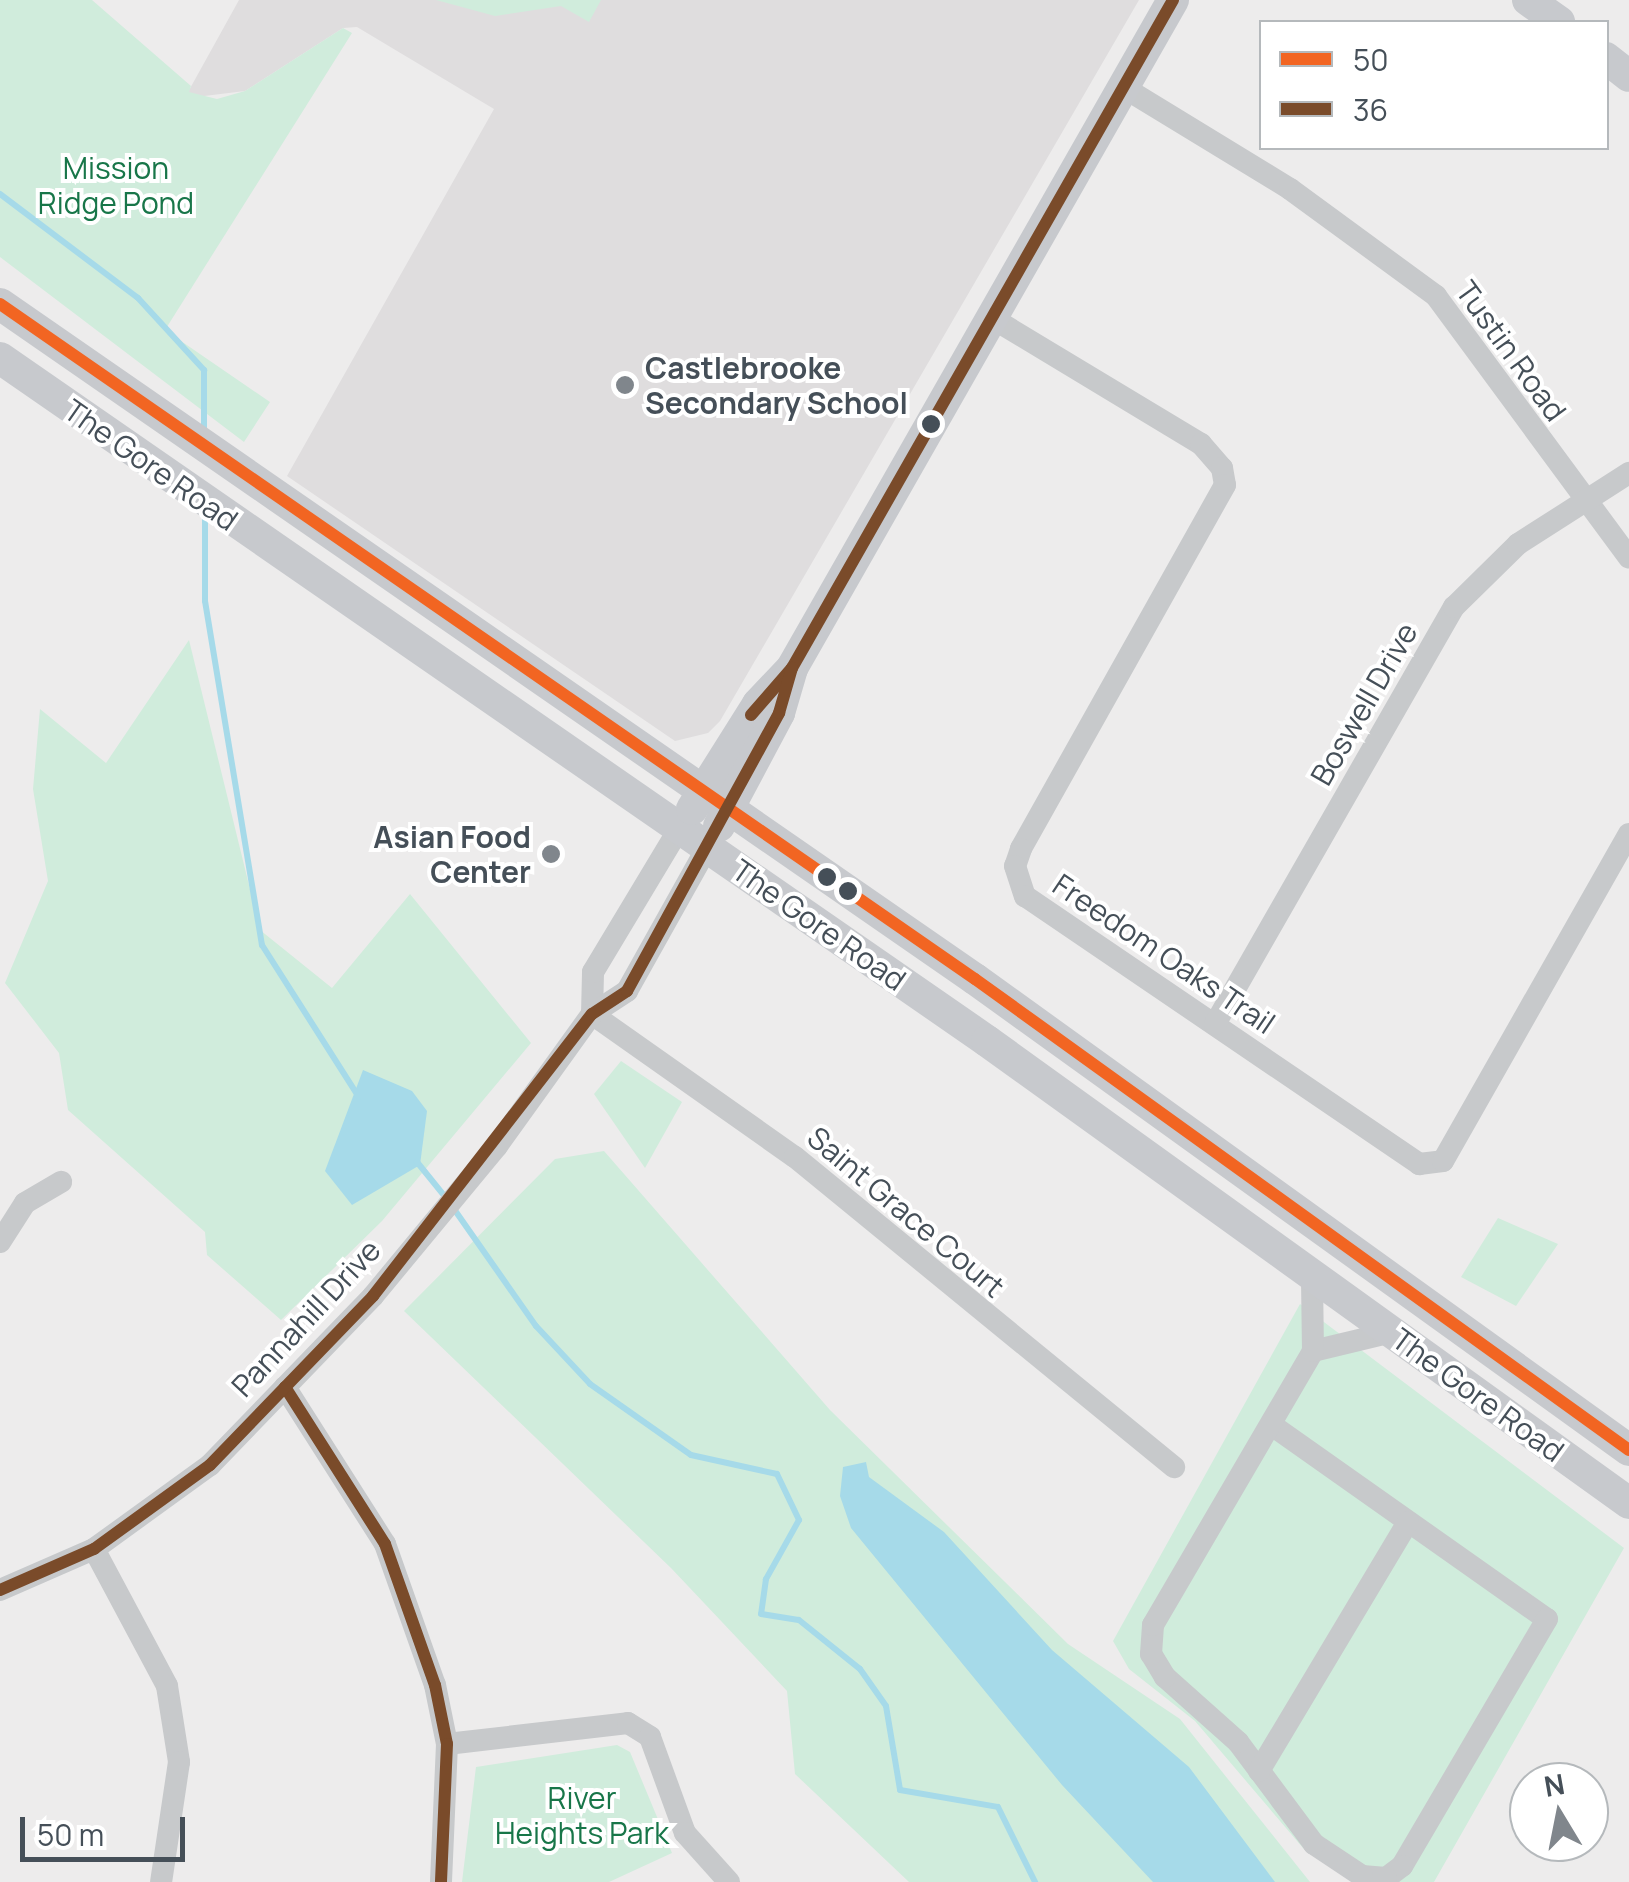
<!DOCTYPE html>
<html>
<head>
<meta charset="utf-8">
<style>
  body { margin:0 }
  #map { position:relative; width:1629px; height:1882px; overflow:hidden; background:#edecec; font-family:Manrope,sans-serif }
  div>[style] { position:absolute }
  .education>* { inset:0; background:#dfddde }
  .green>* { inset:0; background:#d0ecdc }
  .water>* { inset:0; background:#a6dae9 }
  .stream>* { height:6px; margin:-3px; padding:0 3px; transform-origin:3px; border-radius:3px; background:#a6dae9 }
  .street>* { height:22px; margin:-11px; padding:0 11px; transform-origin:11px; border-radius:11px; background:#c7c9cb }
  .secondary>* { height:32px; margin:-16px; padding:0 16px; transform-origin:16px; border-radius:16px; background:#c7c9cd }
  .bus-1>* { height:12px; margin:-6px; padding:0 6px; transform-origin:6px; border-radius:6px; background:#f26522 }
  .bus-2>* { height:12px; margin:-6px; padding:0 6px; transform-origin:6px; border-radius:6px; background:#7a4b2a }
  .dots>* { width:28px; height:28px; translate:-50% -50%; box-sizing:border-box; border:5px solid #fff; border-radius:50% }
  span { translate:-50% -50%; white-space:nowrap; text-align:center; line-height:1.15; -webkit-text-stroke:8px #fff; paint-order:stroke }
  .park-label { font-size:30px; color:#187649 }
  .street-label { font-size:30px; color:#454f58 }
  .poi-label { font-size:30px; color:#454f58; font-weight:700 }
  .left { translate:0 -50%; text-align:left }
  .right { translate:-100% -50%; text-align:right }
  .legend { position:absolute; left:1259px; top:20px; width:350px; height:130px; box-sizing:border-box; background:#fff; border:2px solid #b5b9bc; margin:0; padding:12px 18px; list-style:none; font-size:30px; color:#454f58 }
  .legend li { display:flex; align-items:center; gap:20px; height:50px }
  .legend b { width:50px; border:2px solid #b5b9bc }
  .north { position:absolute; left:1509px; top:1762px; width:100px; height:100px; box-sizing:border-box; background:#fff; border:2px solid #b5b9bc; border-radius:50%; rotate:350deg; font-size:28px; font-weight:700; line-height:40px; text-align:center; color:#454f58 }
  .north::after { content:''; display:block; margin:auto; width:35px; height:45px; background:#80868c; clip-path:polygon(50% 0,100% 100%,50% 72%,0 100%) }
  .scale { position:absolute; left:20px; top:1817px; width:165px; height:45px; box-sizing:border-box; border:5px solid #454f58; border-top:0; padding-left:12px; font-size:30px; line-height:35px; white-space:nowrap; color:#454f58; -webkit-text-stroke:8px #fff; paint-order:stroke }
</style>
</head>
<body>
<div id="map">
  <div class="education">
    <i style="clip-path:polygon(239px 0,1139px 0,720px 721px,708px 733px,675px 741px,287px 476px,494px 109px,357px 27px,343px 28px,245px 91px,196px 97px,188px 92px)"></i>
  </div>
  <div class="green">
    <i style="clip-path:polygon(0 0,92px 0,191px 86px,189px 92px,217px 99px,245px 91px,343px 28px,352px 33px,165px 330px,270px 402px,244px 442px,0 257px)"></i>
    <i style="clip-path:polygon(436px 0,601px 0,589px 22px,561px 6px,495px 16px)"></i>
    <i style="clip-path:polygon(189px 640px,260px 930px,332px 988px,410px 894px,531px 1043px,382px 1221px,281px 1320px,207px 1255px,205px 1232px,68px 1110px,59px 1053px,5px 983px,48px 881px,33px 789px,40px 709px,106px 763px)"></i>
    <i style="clip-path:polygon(621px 1061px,682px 1102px,645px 1168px,594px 1094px)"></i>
    <i style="clip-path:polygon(604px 1151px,830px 1410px,1068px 1644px,1180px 1719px,1310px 1882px,909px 1882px,795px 1774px,787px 1691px,671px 1568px,404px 1311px,555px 1159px)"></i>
    <i style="clip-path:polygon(1498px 1218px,1558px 1244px,1516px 1306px,1461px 1277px)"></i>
    <i style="clip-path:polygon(1300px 1304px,1624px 1548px,1434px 1882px,1354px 1882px,1303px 1848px,1195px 1721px,1129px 1669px,1113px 1641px)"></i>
    <i style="clip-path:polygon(617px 1745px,630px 1752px,672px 1853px,609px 1882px,462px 1882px,476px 1767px)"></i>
  </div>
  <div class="water">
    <i style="clip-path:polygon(363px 1070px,412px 1091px,427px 1111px,420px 1165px,352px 1205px,325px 1171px)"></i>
    <i style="clip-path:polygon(866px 1462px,869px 1477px,944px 1532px,1052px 1650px,1189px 1767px,1275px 1882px,1153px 1882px,1062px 1785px,851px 1528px,840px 1496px,843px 1467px)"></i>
  </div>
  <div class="stream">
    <i style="left:0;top:194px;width:173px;rotate:37deg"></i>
    <i style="left:138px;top:298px;width:98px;rotate:47.5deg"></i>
    <i style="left:204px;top:370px;width:63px;rotate:90deg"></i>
    <i style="left:205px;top:518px;width:83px;rotate:90deg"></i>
    <i style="left:205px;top:601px;width:349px;rotate:80.6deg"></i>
    <i style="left:262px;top:945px;width:180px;rotate:57.5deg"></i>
    <i style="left:417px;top:1162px;width:48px;rotate:51deg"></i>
    <i style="left:454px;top:1209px;width:143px;rotate:55deg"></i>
    <i style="left:536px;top:1326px;width:79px;rotate:47deg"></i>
    <i style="left:590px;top:1384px;width:123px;rotate:35.1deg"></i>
    <i style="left:691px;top:1455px;width:88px;rotate:12.5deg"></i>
    <i style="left:777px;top:1474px;width:51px;rotate:64.4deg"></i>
    <i style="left:799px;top:1520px;width:68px;rotate:119.2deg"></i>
    <i style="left:766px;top:1579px;width:35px;rotate:98deg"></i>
    <i style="left:761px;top:1614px;width:38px;rotate:9deg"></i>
    <i style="left:799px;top:1620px;width:78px;rotate:38.8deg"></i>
    <i style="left:860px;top:1669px;width:45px;rotate:54.9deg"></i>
    <i style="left:886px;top:1706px;width:85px;rotate:80.5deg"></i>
    <i style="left:900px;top:1790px;width:99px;rotate:9.8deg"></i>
    <i style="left:998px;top:1807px;width:84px;rotate:63.7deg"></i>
  </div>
  <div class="street">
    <i style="left:1123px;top:87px;width:196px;rotate:31.4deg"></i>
    <i style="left:1290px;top:189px;width:181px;rotate:36.2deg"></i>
    <i style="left:1436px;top:296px;width:325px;rotate:53.6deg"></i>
    <i style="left:992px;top:318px;width:244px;rotate:31.1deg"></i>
    <i style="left:1201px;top:444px;width:32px;rotate:49deg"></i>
    <i style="left:1222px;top:468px;width:17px;rotate:80deg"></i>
    <i style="left:1225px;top:485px;width:417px;rotate:119.3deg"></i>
    <i style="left:1021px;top:849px;width:18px;rotate:109deg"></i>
    <i style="left:1015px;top:866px;width:32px;rotate:72deg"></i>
    <i style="left:1025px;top:896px;width:477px;rotate:34.2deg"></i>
    <i style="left:1419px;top:1164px;width:24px;rotate:-7deg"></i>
    <i style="left:1443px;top:1161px;width:376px;rotate:-60.4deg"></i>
    <i style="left:592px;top:1014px;width:248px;rotate:35.2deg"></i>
    <i style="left:795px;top:1157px;width:490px;rotate:39.3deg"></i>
    <i style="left:592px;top:1014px;width:42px;rotate:-88.6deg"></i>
    <i style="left:593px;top:972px;width:167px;rotate:-59deg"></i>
    <i style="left:1215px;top:1024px;width:481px;rotate:-60.2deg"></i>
    <i style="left:1454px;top:607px;width:90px;rotate:-44.5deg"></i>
    <i style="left:1518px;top:544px;width:132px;rotate:-32.6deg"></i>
    <i style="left:0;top:1242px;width:46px;rotate:-57.3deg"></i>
    <i style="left:25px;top:1203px;width:42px;rotate:-30.3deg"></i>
    <i style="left:1313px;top:1351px;width:81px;rotate:-13.5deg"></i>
    <i style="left:285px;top:1387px;width:186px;rotate:57.5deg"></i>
    <i style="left:385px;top:1544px;width:150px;rotate:70.5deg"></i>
    <i style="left:435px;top:1685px;width:60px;rotate:78.5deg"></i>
    <i style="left:447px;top:1744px;width:138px;rotate:92.5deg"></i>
    <i style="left:1273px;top:1426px;width:335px;rotate:35.2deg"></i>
    <i style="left:1547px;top:1619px;width:286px;rotate:120.4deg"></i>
    <i style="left:1402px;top:1866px;width:20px;rotate:143deg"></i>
    <i style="left:1386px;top:1878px;width:24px;rotate:-175deg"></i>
    <i style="left:1362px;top:1876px;width:58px;rotate:-146.3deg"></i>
    <i style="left:1314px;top:1844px;width:127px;rotate:-126.7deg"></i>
    <i style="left:1238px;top:1742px;width:98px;rotate:-138.3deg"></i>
    <i style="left:1165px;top:1677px;width:27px;rotate:-121deg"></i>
    <i style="left:1151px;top:1654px;width:29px;rotate:-86deg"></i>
    <i style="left:1153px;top:1625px;width:317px;rotate:-59.7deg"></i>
    <i style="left:1313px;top:1351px;width:76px;rotate:-90.8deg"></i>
    <i style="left:94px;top:1549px;width:155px;rotate:61.9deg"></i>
    <i style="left:167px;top:1686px;width:77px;rotate:81deg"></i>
    <i style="left:179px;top:1762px;width:121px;rotate:98.5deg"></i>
    <i style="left:0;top:1590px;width:103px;rotate:-23.6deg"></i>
    <i style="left:94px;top:1549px;width:143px;rotate:-35.9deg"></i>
    <i style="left:210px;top:1465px;width:235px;rotate:-46deg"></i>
    <i style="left:373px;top:1296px;width:195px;rotate:-50.4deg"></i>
    <i style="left:497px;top:1146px;width:163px;rotate:-54.3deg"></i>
    <i style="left:592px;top:1014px;width:42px;rotate:-33.3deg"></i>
    <i style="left:627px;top:991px;width:164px;rotate:-60.8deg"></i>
    <i style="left:447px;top:1744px;width:182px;rotate:-6.6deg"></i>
    <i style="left:628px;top:1723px;width:26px;rotate:32deg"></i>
    <i style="left:650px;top:1737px;width:102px;rotate:70deg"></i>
    <i style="left:685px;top:1833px;width:66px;rotate:48.1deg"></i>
    <i style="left:1259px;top:1771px;width:290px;rotate:-59.1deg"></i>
  </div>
  <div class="secondary">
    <i style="left:1528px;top:0;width:38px;rotate:35deg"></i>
    <i style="left:1606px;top:58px;width:29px;rotate:38deg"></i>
    <i style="left:0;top:304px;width:1186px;rotate:34.7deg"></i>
    <i style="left:975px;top:979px;width:806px;rotate:35.76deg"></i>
    <i style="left:0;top:358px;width:1200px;rotate:34.68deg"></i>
    <i style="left:987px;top:1041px;width:791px;rotate:35.74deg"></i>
    <i style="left:692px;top:809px;width:124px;rotate:-57.8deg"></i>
    <i style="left:758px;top:704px;width:50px;rotate:-46.6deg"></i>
    <i style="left:792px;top:668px;width:769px;rotate:-60.3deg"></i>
    <i style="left:719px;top:826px;width:128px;rotate:-62deg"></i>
    <i style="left:779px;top:713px;width:43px;rotate:-73.7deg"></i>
  </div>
  <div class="bus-1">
    <i style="left:0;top:304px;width:1186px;rotate:34.7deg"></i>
    <i style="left:975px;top:979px;width:806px;rotate:35.76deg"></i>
  </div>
  <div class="bus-2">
    <i style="left:751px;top:715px;width:62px;rotate:-48.9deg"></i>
    <i style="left:792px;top:668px;width:769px;rotate:-60.3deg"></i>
    <i style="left:285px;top:1387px;width:186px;rotate:57.5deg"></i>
    <i style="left:385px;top:1544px;width:150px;rotate:70.5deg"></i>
    <i style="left:435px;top:1685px;width:60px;rotate:78.5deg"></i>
    <i style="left:447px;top:1744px;width:138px;rotate:92.5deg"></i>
    <i style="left:0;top:1590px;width:103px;rotate:-23.6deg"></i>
    <i style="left:94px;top:1549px;width:143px;rotate:-35.9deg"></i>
    <i style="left:210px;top:1465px;width:235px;rotate:-46deg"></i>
    <i style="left:373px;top:1296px;width:357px;rotate:-52.2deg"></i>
    <i style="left:592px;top:1014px;width:42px;rotate:-33.3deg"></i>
    <i style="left:627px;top:991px;width:317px;rotate:-61.3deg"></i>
    <i style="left:779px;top:713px;width:47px;rotate:-73.9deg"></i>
  </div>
  <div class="dots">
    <i style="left:625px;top:385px;background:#80868c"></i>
    <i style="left:931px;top:424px;background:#454f58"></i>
    <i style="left:551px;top:854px;background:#80868c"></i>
    <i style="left:827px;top:877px;background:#454f58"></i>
    <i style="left:848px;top:891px;background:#454f58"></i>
  </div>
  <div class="park-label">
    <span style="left:116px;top:185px">Mission<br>Ridge Pond</span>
    <span style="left:582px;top:1815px">River<br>Heights Park</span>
  </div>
  <div class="street-label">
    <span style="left:1511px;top:351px;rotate:54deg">Tustin Road</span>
    <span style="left:151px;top:465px;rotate:35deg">The Gore Road</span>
    <span style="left:1364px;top:704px;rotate:-60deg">Boswell Drive</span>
    <span style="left:819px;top:925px;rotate:35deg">The Gore Road</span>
    <span style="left:1164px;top:954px;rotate:34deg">Freedom Oaks Trail</span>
    <span style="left:906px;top:1212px;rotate:40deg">Saint Grace Court</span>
    <span style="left:306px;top:1318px;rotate:-47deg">Pannahill Drive</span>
    <span style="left:1478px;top:1395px;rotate:36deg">The Gore Road</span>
  </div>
  <div class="poi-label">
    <span class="left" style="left:645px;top:385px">Castlebrooke<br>Secondary School</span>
    <span class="right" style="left:531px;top:854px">Asian Food<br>Center</span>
  </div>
  <ul class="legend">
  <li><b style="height:12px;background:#f26522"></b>50</li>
  <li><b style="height:12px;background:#7a4b2a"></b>36</li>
  </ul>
  <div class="north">N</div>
  <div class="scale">50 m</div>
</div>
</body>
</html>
